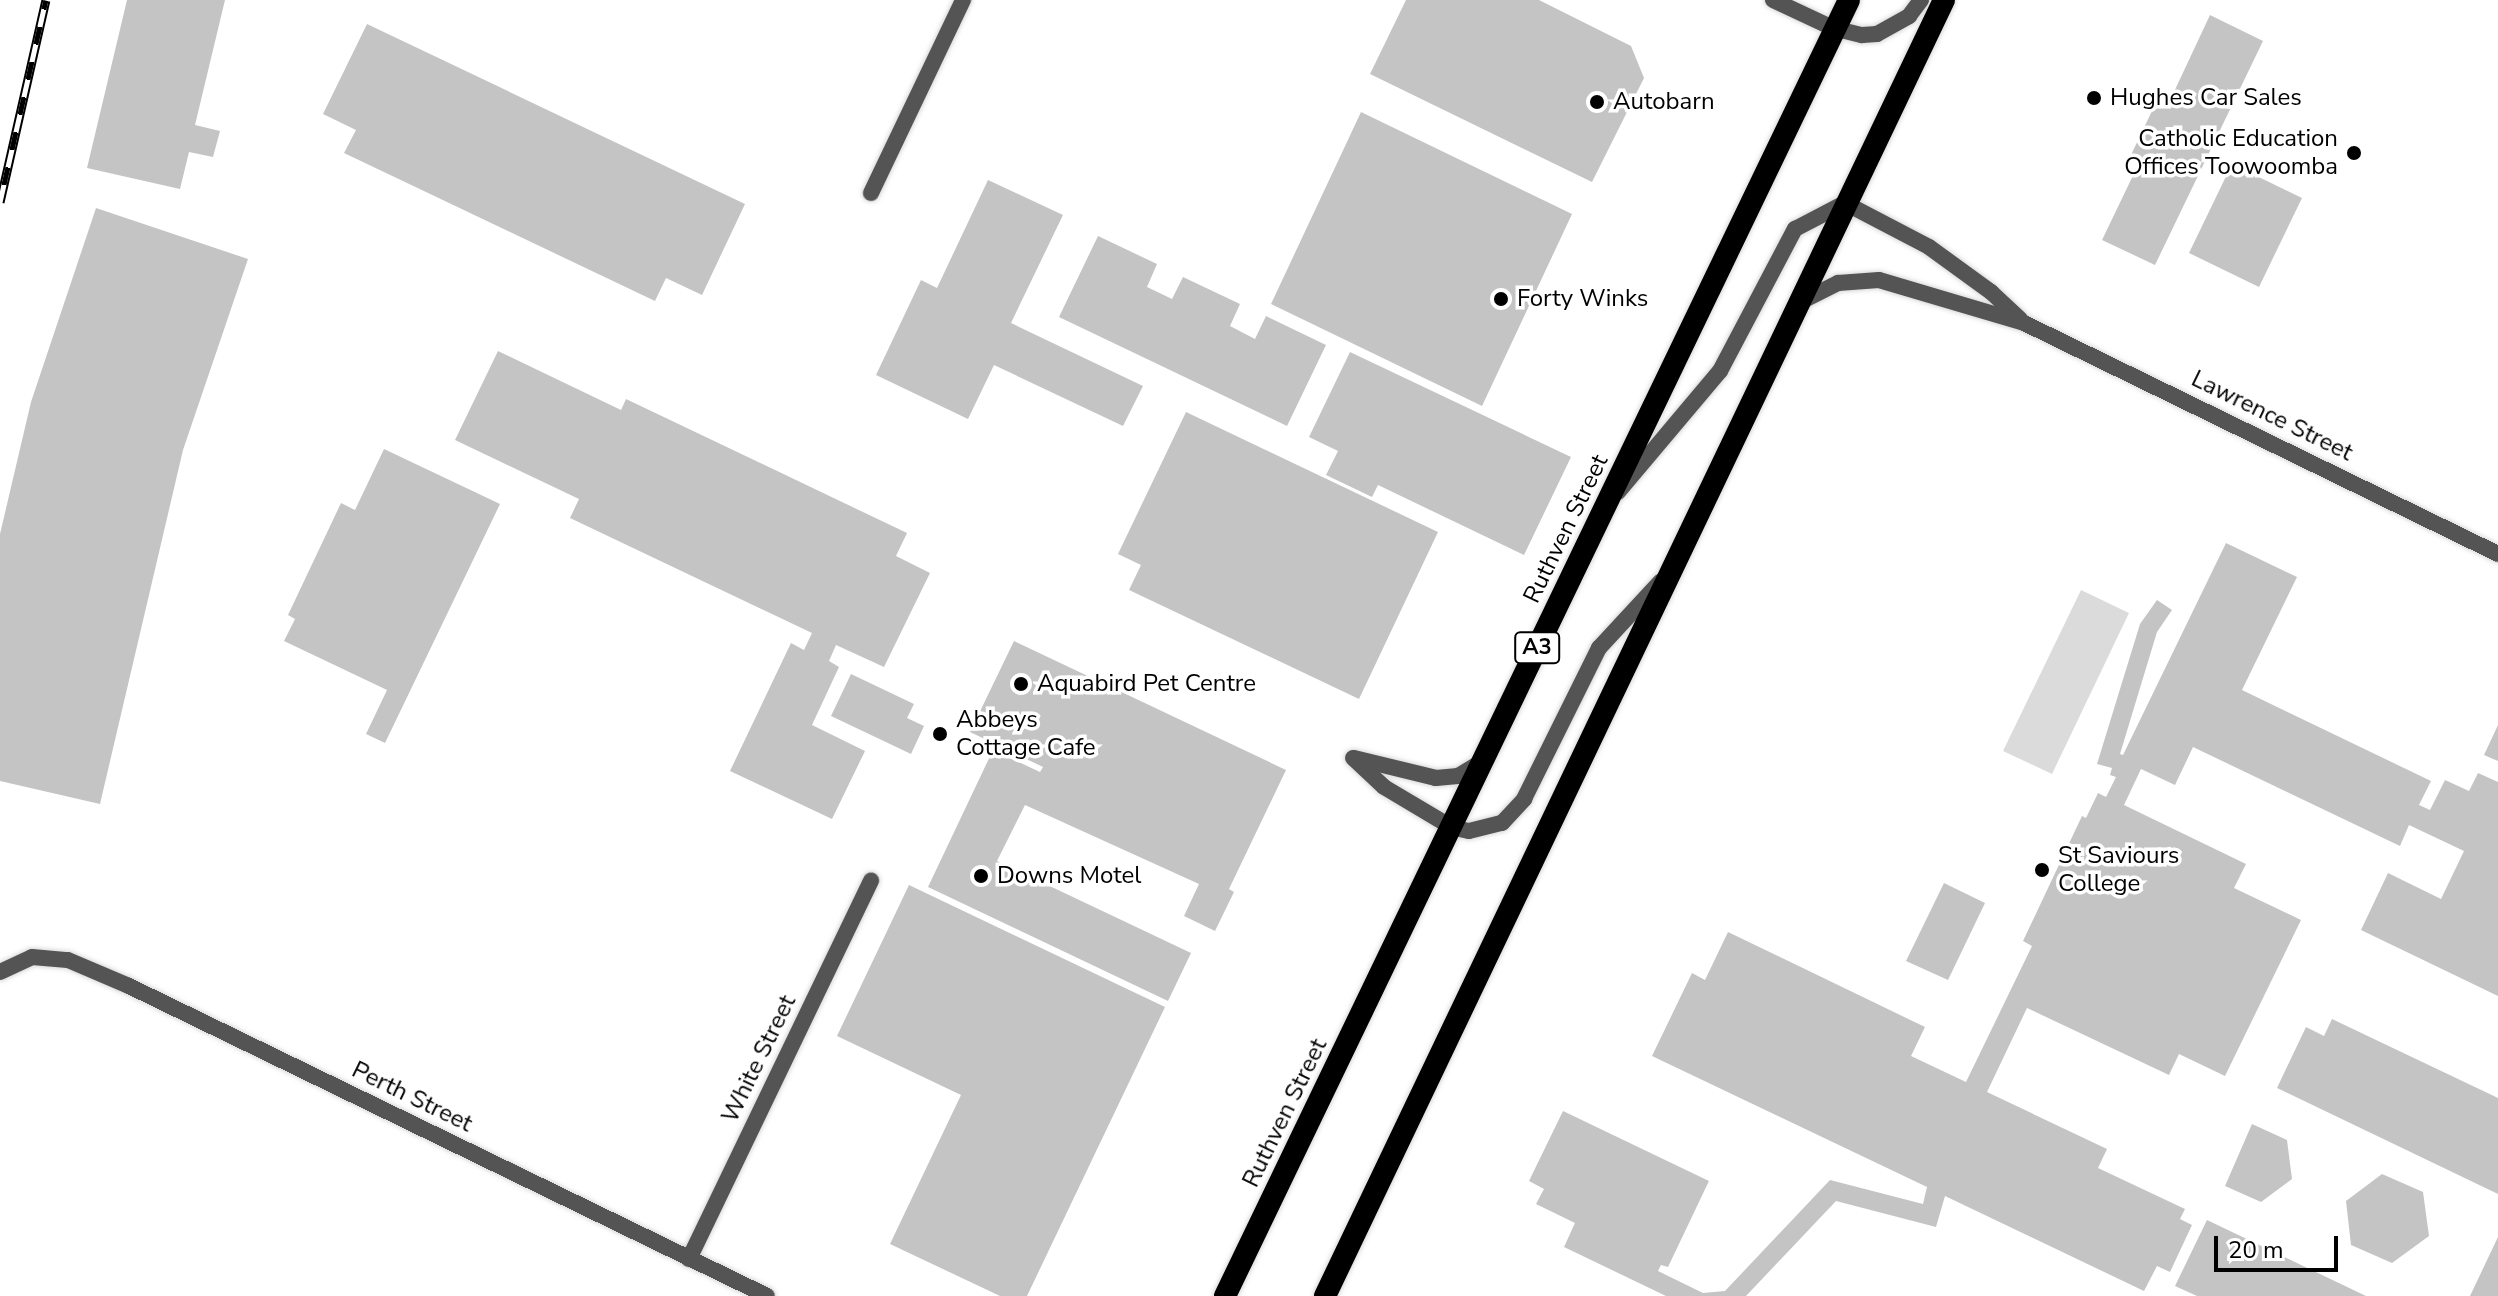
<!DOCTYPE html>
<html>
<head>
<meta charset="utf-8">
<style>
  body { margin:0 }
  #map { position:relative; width:2498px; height:1296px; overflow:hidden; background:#fff; font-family:"Nunito Sans",sans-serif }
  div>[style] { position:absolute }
  .green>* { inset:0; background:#dbdbdb }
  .building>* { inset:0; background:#c4c4c4 }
  .roads { filter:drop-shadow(0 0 2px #dbdbdb) drop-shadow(0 0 2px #dbdbdb) }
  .service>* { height:16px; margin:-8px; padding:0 8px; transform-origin:8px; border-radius:8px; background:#545454 }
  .minor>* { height:16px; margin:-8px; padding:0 8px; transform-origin:8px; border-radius:8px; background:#545454 }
  .trunk>* { height:22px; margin:-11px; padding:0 11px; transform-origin:11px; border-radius:11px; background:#000 }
  .rail>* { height:9px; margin-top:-4.5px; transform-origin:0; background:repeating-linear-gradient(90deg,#fff 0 18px,#000 0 36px); box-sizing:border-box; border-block:2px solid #000 }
  .dots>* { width:22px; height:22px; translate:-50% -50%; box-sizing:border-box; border:4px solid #fff; border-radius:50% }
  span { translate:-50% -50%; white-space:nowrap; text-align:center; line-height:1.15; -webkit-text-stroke:7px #fff; paint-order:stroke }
  .shield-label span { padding:2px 6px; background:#fff; border:2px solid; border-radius:6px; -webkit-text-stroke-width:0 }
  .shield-label { font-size:22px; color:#000; font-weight:700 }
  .poi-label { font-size:24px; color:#000 }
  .left { translate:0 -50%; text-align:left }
  .right { translate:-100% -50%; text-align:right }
  .street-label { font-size:24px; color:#000 }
  .scale { position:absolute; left:2214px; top:1236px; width:124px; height:36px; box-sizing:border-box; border:4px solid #000; border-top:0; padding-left:10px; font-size:24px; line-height:28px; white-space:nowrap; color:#000; -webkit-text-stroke:6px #fff; paint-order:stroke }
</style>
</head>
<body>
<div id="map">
  <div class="green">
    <i style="clip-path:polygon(2081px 590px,2129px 613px,2052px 774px,2003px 751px)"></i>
  </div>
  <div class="building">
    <i style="clip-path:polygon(127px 0,225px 0,195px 125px,220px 131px,213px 157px,189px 152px,180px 189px,87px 168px)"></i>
    <i style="clip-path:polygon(1406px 0,1539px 0,1631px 46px,1644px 78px,1592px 182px,1370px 74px)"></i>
    <i style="clip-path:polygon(2210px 15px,2263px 41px,2155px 265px,2102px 240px,2140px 161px,2130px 157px,2162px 90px,2173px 94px)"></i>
    <i style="clip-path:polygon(367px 24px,745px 204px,702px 295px,666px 278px,655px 301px,344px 153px,356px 130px,323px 114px)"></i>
    <i style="clip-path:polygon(1361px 112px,1572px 214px,1482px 406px,1271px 304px)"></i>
    <i style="clip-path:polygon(2232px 164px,2302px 198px,2259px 287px,2189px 253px)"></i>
    <i style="clip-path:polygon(988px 180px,1063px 215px,1011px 323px,1143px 386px,1123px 426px,994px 365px,968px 419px,876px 375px,921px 280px,937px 288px)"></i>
    <i style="clip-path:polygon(96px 208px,248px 259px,183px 450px,100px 804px,0 781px,0 534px,31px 402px)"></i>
    <i style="clip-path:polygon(1098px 236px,1157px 264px,1147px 287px,1172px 299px,1183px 277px,1240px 304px,1230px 326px,1255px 339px,1266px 316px,1326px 345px,1287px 426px,1059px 317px)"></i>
    <i style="clip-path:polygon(498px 351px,621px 410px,626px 399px,907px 533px,896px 556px,930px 573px,884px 667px,836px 645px,829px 661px,839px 667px,812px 725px,865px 751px,832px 819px,730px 771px,791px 643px,804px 650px,812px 633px,570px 518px,579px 499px,455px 440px)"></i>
    <i style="clip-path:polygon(1350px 352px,1571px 457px,1524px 555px,1378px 485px,1372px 497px,1326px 475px,1338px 451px,1309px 437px)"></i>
    <i style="clip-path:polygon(1186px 412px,1438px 532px,1359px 699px,1129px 590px,1141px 565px,1118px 554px)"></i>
    <i style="clip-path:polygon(384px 449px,500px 504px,385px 743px,366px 734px,387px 690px,284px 641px,295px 619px,288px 615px,341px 503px,355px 510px)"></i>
    <i style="clip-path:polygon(2226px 543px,2297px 577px,2242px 690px,2431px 781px,2419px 805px,2430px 810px,2445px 780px,2469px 791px,2478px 773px,2498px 782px,2498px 996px,2361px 930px,2388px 873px,2441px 899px,2464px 851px,2409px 825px,2400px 846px,2193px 747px,2175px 785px,2141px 769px,2124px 805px,2246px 864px,2234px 888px,2301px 920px,2225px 1076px,2179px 1054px,2169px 1075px,2027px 1008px,1987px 1092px,2107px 1149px,2098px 1168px,2185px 1209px,2180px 1219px,2192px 1225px,2170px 1272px,2157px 1266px,2144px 1291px,1945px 1196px,1936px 1227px,1836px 1201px,1746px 1296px,1666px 1296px,1564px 1247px,1575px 1223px,1536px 1204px,1544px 1189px,1529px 1181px,1563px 1111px,1709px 1181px,1668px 1267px,1661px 1265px,1658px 1271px,1703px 1293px,1725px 1291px,1830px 1180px,1923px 1204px,1927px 1187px,1652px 1056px,1692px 973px,1705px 980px,1728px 932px,1925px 1027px,1911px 1056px,1966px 1082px,2032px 946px,2023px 941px,2082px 816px,2086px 818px,2098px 793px,2106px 797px,2116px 777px,2110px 775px,2112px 768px,2097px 764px,2140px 624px,2157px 600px,2172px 610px,2157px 632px,2120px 754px,2123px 755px)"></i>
    <i style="clip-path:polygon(1014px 641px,1286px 770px,1229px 889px,1234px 892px,1215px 931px,1184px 916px,1199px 884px,1025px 805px,997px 861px,1191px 953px,1168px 1001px,928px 887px,993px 750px,1040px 772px,1043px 767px,970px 732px)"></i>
    <i style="clip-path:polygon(851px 674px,914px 704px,907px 718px,924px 726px,911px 754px,831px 716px)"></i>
    <i style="clip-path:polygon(2498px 725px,2498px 761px,2484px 755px)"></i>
    <i style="clip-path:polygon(1944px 883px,1985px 903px,1948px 980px,1906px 961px)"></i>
    <i style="clip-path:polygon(909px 885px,1165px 1007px,1027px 1296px,1000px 1296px,890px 1244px,961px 1095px,837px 1036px)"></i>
    <i style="clip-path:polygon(2332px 1019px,2498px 1098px,2498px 1194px,2277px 1088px,2306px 1027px,2324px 1036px)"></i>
    <i style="clip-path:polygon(2252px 1124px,2287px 1140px,2292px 1179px,2261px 1202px,2225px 1186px)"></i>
    <i style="clip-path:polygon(2382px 1174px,2423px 1192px,2429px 1236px,2392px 1263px,2351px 1245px,2346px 1201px)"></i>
    <i style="clip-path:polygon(2207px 1220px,2366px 1296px,2197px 1296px,2175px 1286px)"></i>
    <i style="clip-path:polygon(2498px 1237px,2498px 1296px,2470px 1296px)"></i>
  </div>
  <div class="roads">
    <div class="service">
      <i style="left:1833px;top:28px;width:30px;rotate:14deg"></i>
      <i style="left:1862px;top:35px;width:15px;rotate:-4deg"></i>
      <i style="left:1877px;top:34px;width:37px;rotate:-29deg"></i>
      <i style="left:1909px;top:16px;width:20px;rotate:-53deg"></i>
      <i style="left:1618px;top:492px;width:158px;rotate:-49.9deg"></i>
      <i style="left:1720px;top:371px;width:161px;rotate:-62.2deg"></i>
      <i style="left:1795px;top:229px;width:56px;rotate:-27.5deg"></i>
      <i style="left:1353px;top:758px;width:42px;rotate:43.1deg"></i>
      <i style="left:1384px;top:787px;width:78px;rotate:30.8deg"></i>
      <i style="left:1451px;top:827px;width:18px;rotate:13deg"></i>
      <i style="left:1469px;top:831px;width:34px;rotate:-14deg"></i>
      <i style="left:1502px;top:823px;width:33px;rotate:-47deg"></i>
      <i style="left:1524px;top:799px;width:169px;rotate:-63.6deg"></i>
      <i style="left:1599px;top:648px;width:91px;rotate:-47.2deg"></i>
      <i style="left:1354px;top:758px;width:84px;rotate:13.7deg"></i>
      <i style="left:1436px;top:778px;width:22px;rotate:-5deg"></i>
      <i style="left:1458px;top:776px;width:26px;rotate:-31deg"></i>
      <i style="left:689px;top:1259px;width:420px;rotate:-64.3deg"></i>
    </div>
    <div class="minor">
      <i style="left:1773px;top:0;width:66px;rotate:25deg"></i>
      <i style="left:871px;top:193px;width:214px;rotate:-64.5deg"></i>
      <i style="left:1845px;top:203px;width:95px;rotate:27.6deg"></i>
      <i style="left:1929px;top:247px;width:77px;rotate:36deg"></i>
      <i style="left:1991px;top:292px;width:40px;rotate:43deg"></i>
      <i style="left:1798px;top:303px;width:45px;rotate:-26.6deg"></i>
      <i style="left:1838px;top:283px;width:41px;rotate:-4.2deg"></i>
      <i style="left:1879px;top:280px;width:151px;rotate:16.5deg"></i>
      <i style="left:2024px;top:323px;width:527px;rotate:25.98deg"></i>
      <i style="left:0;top:972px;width:35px;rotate:-25deg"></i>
      <i style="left:32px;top:957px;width:36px;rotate:5deg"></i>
      <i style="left:68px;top:960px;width:66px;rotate:23.1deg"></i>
      <i style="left:129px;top:986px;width:709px;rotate:25.91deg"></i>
    </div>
    <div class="trunk">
      <i style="left:1225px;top:1296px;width:1438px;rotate:-64.29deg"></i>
      <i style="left:1325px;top:1296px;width:1436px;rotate:-64.47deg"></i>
    </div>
  </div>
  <div class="rail">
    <i style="left:0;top:202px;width:207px;rotate:-77.2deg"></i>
  </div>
  <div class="dots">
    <i style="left:2094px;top:98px;background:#000"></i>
    <i style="left:1597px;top:102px;background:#000"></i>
    <i style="left:2354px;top:153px;background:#000"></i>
    <i style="left:1501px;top:299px;background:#000"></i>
    <i style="left:1021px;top:684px;background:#000"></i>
    <i style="left:940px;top:734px;background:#000"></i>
    <i style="left:2042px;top:870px;background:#000"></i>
    <i style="left:981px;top:876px;background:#000"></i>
  </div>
  <div class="shield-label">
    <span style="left:1537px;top:648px">A3</span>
  </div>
  <div class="poi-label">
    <span class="left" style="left:2110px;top:98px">Hughes Car Sales</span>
    <span class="left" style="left:1613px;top:102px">Autobarn</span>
    <span class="right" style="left:2338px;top:153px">Catholic Education<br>Offices Toowoomba</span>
    <span class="left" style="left:1517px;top:299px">Forty Winks</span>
    <span class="left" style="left:1037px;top:684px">Aquabird Pet Centre</span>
    <span class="left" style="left:956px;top:734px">Abbeys<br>Cottage Cafe</span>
    <span class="left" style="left:2058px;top:870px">St Saviours<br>College</span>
    <span class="left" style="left:997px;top:876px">Downs Motel</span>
  </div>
  <div class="street-label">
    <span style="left:2272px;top:416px;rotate:26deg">Lawrence Street</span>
    <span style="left:1566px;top:529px;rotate:-64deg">Ruthven Street</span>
    <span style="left:759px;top:1059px;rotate:-64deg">White Street</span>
    <span style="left:412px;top:1097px;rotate:26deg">Perth Street</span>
    <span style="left:1285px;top:1113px;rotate:-64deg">Ruthven Street</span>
  </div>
  <div class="scale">20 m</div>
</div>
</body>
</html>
